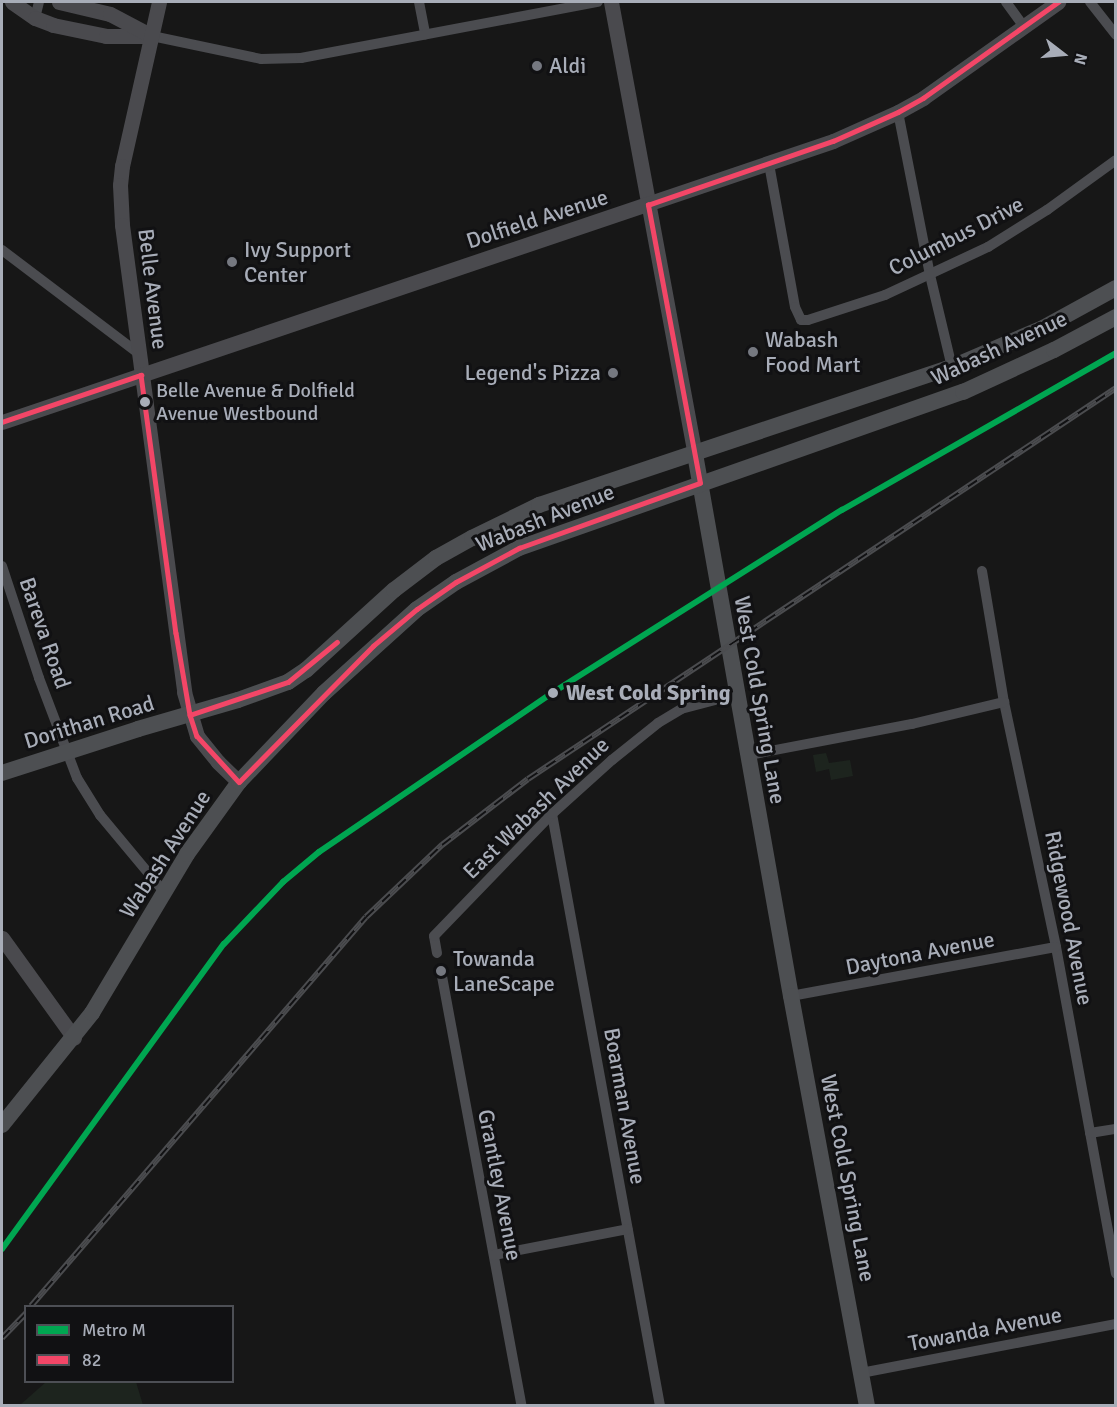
<!DOCTYPE html>
<html>
<head>
<meta charset="utf-8">
<style>
  body { margin:0 }
  #map { position:relative; width:1117px; height:1407px; overflow:hidden; background:#171717; font-family:Signika,sans-serif }
  div>[style] { position:absolute }
  .green>* { inset:0; background:#1d241e }
  .street>* { height:10px; margin:-5px; padding:0 5px; transform-origin:5px; border-radius:5px; background:#4b4c50 }
  .secondary>* { height:15px; margin:-7.5px; padding:0 7.5px; transform-origin:7.5px; border-radius:7.5px; background:#4a4a4e }
  .primary>* { height:16px; margin:-8px; padding:0 8px; transform-origin:8px; border-radius:8px; background:#4d4f52 }
  .rail>* { height:6px; margin-top:-3px; transform-origin:0; background:repeating-linear-gradient(90deg,#111113 0 11px,#4b4c4f 0 22px); box-sizing:border-box; border-block:2px solid #4b4c4f }
  .bus-1>* { height:4.5px; margin:-2.25px; padding:0 2.25px; transform-origin:2.25px; border-radius:2.25px; background:#f34667 }
  .metro-1>* { height:6px; margin:-3px; padding:0 3px; transform-origin:3px; border-radius:3px; background:#00a651 }
  .dots>* { width:16px; height:16px; translate:-50% -50%; box-sizing:border-box; border:3px solid #111113; border-radius:50% }
  span { translate:-50% -50%; white-space:nowrap; text-align:center; line-height:1.15; -webkit-text-stroke:6px #111113; paint-order:stroke }
  .bus-label { font-size:20px; color:#a8adb8 }
  .left { translate:0 -50%; text-align:left }
  .poi-label { font-size:22px; color:#a8adb8 }
  .right { translate:-100% -50%; text-align:right }
  .street-label { font-size:22px; color:#a8adb8 }
  .stop-label { font-size:22px; color:#a8adb8; font-weight:700 }
  .frame { position:absolute; inset:0; border:3px solid #a8adb8; pointer-events:none }
  .legend { position:absolute; left:24px; top:1305px; width:210px; height:78px; box-sizing:border-box; background:#111113; border:2px solid #4d4f55; margin:0; padding:8px 10px; list-style:none; font-size:18px; color:#a8adb8 }
  .legend li { display:flex; align-items:center; gap:12px; height:30px }
  .legend b { width:30px; border:2px solid #4d4f55 }
  .north { position:absolute; left:1033px; top:24px; width:60px; height:60px; -webkit-text-stroke:4px #111113; paint-order:stroke; rotate:106deg; font-size:16px; font-weight:700; line-height:24px; text-align:center; color:#a8adb8 }
  .north::after { content:''; display:block; margin:auto; width:21px; height:27px; background:#a8adb8; clip-path:polygon(50% 0,100% 100%,50% 72%,0 100%) }
</style>
</head>
<body>
<div id="map">
  <div class="green">
    <i style="clip-path:polygon(826px 753px,829px 763px,850px 760px,853px 776px,831px 780px,829px 769px,816px 772px,813px 755px)"></i>
    <i style="clip-path:polygon(46px 1382px,136px 1382px,143px 1405px,20px 1405px)"></i>
  </div>
  <div class="street">
    <i style="left:419px;top:2px;width:33px;rotate:79deg"></i>
    <i style="left:1006px;top:2px;width:31px;rotate:54deg"></i>
    <i style="left:1090px;top:2px;width:42px;rotate:51.8deg"></i>
    <i style="left:35px;top:18px;width:16px;rotate:-76deg"></i>
    <i style="left:152px;top:36px;width:111px;rotate:11.9deg"></i>
    <i style="left:261px;top:59px;width:40px;rotate:-1.4deg"></i>
    <i style="left:301px;top:58px;width:302px;rotate:-10.7deg"></i>
    <i style="left:898px;top:112px;width:166px;rotate:78.9deg"></i>
    <i style="left:930px;top:275px;width:95px;rotate:76.6deg"></i>
    <i style="left:769px;top:164px;width:145px;rotate:79.7deg"></i>
    <i style="left:795px;top:307px;width:14px;rotate:65deg"></i>
    <i style="left:801px;top:320px;width:7px"></i>
    <i style="left:808px;top:320px;width:81px;rotate:-18deg"></i>
    <i style="left:885px;top:295px;width:114px;rotate:-25deg"></i>
    <i style="left:988px;top:247px;width:70px;rotate:-32.1deg"></i>
    <i style="left:1047px;top:210px;width:85px;rotate:-35.9deg"></i>
    <i style="left:2px;top:250px;width:171px;rotate:37.1deg"></i>
    <i style="left:2px;top:566px;width:118px;rotate:71.7deg"></i>
    <i style="left:39px;top:678px;width:107px;rotate:69.2deg"></i>
    <i style="left:77px;top:778px;width:44px;rotate:58.1deg"></i>
    <i style="left:100px;top:815px;width:102px;rotate:50.2deg"></i>
    <i style="left:982px;top:571px;width:133px;rotate:80.5deg"></i>
    <i style="left:1004px;top:702px;width:250px;rotate:78deg"></i>
    <i style="left:1056px;top:947px;width:332px;rotate:79.6deg"></i>
    <i style="left:749px;top:755px;width:166px;rotate:-10.8deg"></i>
    <i style="left:912px;top:724px;width:95px;rotate:-13.4deg"></i>
    <i style="left:552px;top:814px;width:602px;rotate:79.66deg"></i>
    <i style="left:437px;top:953px;width:17px;rotate:-100deg"></i>
    <i style="left:434px;top:936px;width:170px;rotate:-46deg"></i>
    <i style="left:552px;top:814px;width:81px;rotate:-42deg"></i>
    <i style="left:612px;top:760px;width:59px;rotate:-38.8deg"></i>
    <i style="left:658px;top:723px;width:27px;rotate:-31deg"></i>
    <i style="left:681px;top:709px;width:59px;rotate:-14.7deg"></i>
    <i style="left:441px;top:971px;width:442px;rotate:79.5deg"></i>
    <i style="left:791px;top:996px;width:269px;rotate:-10.5deg"></i>
    <i style="left:1090px;top:1133px;width:26px;rotate:-9deg"></i>
    <i style="left:494px;top:1255px;width:136px;rotate:-11deg"></i>
    <i style="left:861px;top:1373px;width:260px;rotate:-10.9deg"></i>
  </div>
  <div class="secondary">
    <i style="left:12px;top:2px;width:28px;rotate:35deg"></i>
    <i style="left:35px;top:18px;width:19px;rotate:21deg"></i>
    <i style="left:53px;top:25px;width:54px;rotate:11.7deg"></i>
    <i style="left:106px;top:36px;width:46px"></i>
    <i style="left:59px;top:2px;width:52px;rotate:13.2deg"></i>
    <i style="left:110px;top:14px;width:47px;rotate:27.6deg"></i>
    <i style="left:159px;top:2px;width:168px;rotate:102.7deg"></i>
    <i style="left:122px;top:166px;width:19px;rotate:96deg"></i>
    <i style="left:120px;top:185px;width:40px;rotate:87.1deg"></i>
    <i style="left:122px;top:225px;width:471px;rotate:82.4deg"></i>
    <i style="left:184px;top:692px;width:46px;rotate:73.5deg"></i>
    <i style="left:197px;top:736px;width:33px;rotate:51deg"></i>
    <i style="left:218px;top:762px;width:29px;rotate:44deg"></i>
    <i style="left:611px;top:2px;width:460px;rotate:79.5deg"></i>
    <i style="left:2px;top:422px;width:877px;rotate:-18.68deg"></i>
    <i style="left:833px;top:141px;width:71px;rotate:-24deg"></i>
    <i style="left:898px;top:112px;width:29px;rotate:-29deg"></i>
    <i style="left:923px;top:98px;width:166px;rotate:-35.4deg"></i>
    <i style="left:2px;top:938px;width:123px;rotate:54.2deg"></i>
  </div>
  <div class="primary">
    <i style="left:695px;top:454px;width:550px;rotate:79.96deg"></i>
    <i style="left:791px;top:996px;width:417px;rotate:79.5deg"></i>
    <i style="left:2px;top:773px;width:143px;rotate:-17.9deg"></i>
    <i style="left:138px;top:729px;width:104px;rotate:-16.2deg"></i>
    <i style="left:238px;top:700px;width:53px;rotate:-19.8deg"></i>
    <i style="left:288px;top:682px;width:22px;rotate:-34deg"></i>
    <i style="left:306px;top:670px;width:119px;rotate:-42.3deg"></i>
    <i style="left:394px;top:590px;width:53px;rotate:-37.3deg"></i>
    <i style="left:436px;top:558px;width:41px;rotate:-29.1deg"></i>
    <i style="left:472px;top:538px;width:75px;rotate:-26.2deg"></i>
    <i style="left:539px;top:505px;width:435px;rotate:-18.5deg"></i>
    <i style="left:952px;top:367px;width:99px;rotate:-23.2deg"></i>
    <i style="left:1043px;top:328px;width:83px;rotate:-28.7deg"></i>
    <i style="left:2px;top:1125px;width:144px;rotate:-51.2deg"></i>
    <i style="left:92px;top:1013px;width:185px;rotate:-59.1deg"></i>
    <i style="left:187px;top:854px;width:89px;rotate:-54.2deg"></i>
    <i style="left:239px;top:782px;width:123px;rotate:-46.3deg"></i>
    <i style="left:324px;top:693px;width:125px;rotate:-42.1deg"></i>
    <i style="left:417px;top:609px;width:47px;rotate:-34.7deg"></i>
    <i style="left:456px;top:582px;width:72px;rotate:-28.4deg"></i>
    <i style="left:519px;top:548px;width:471px;rotate:-19.4deg"></i>
    <i style="left:963px;top:392px;width:100px;rotate:-24.8deg"></i>
    <i style="left:1054px;top:350px;width:70px;rotate:-28deg"></i>
  </div>
  <div class="rail">
    <i style="left:31px;top:1306px;width:513px;rotate:-49.27deg"></i>
    <i style="left:366px;top:917px;width:105px;rotate:-43.5deg"></i>
    <i style="left:442px;top:845px;width:108px;rotate:-37.5deg"></i>
    <i style="left:528px;top:779px;width:706px;rotate:-33.62deg"></i>
    <i style="left:2px;top:1338px;width:35px;rotate:-46deg"></i>
  </div>
  <div class="bus-1">
    <i style="left:648px;top:205px;width:196px;rotate:-19.1deg"></i>
    <i style="left:833px;top:141px;width:71px;rotate:-24deg"></i>
    <i style="left:898px;top:112px;width:29px;rotate:-29deg"></i>
    <i style="left:923px;top:98px;width:166px;rotate:-35.4deg"></i>
    <i style="left:141px;top:375px;width:260px;rotate:82.3deg"></i>
    <i style="left:176px;top:633px;width:83px;rotate:80.3deg"></i>
    <i style="left:190px;top:715px;width:22px;rotate:72deg"></i>
    <i style="left:197px;top:736px;width:62px;rotate:47.6deg"></i>
    <i style="left:239px;top:782px;width:191px;rotate:-45.4deg"></i>
    <i style="left:373px;top:646px;width:57px;rotate:-40.1deg"></i>
    <i style="left:417px;top:609px;width:47px;rotate:-34.7deg"></i>
    <i style="left:456px;top:582px;width:72px;rotate:-28.4deg"></i>
    <i style="left:519px;top:548px;width:192px;rotate:-19.8deg"></i>
    <i style="left:700px;top:483px;width:283px;rotate:-100.6deg"></i>
    <i style="left:2px;top:422px;width:147px;rotate:-18.7deg"></i>
    <i style="left:190px;top:715px;width:103px;rotate:-18.6deg"></i>
    <i style="left:288px;top:682px;width:63px;rotate:-39.2deg"></i>
  </div>
  <div class="metro-1">
    <i style="left:2px;top:1249px;width:377px;rotate:-54deg"></i>
    <i style="left:224px;top:944px;width:86px;rotate:-46.4deg"></i>
    <i style="left:283px;top:882px;width:47px;rotate:-39.8deg"></i>
    <i style="left:319px;top:852px;width:282px;rotate:-34.3deg"></i>
    <i style="left:552px;top:693px;width:343px;rotate:-32.3deg"></i>
    <i style="left:842px;top:510px;width:316px;rotate:-29.8deg"></i>
  </div>
  <div class="dots">
    <i style="left:537px;top:66px;background:#757880"></i>
    <i style="left:232px;top:262px;background:#757880"></i>
    <i style="left:753px;top:352px;background:#757880"></i>
    <i style="left:613px;top:373px;background:#757880"></i>
    <i style="left:145px;top:402px;background:#a8adb8"></i>
    <i style="left:553px;top:693px;background:#a8adb8"></i>
    <i style="left:441px;top:971px;background:#757880"></i>
  </div>
  <div class="bus-label">
    <span class="left" style="left:156px;top:402px">Belle Avenue &amp; Dolfield<br>Avenue Westbound</span>
  </div>
  <div class="poi-label">
    <span class="left" style="left:549px;top:66px">Aldi</span>
    <span class="left" style="left:244px;top:262px">Ivy Support<br>Center</span>
    <span class="left" style="left:765px;top:352px">Wabash<br>Food Mart</span>
    <span class="right" style="left:601px;top:373px">Legend's Pizza</span>
    <span class="left" style="left:453px;top:971px">Towanda<br>LaneScape</span>
  </div>
  <div class="street-label">
    <span style="left:537px;top:219px;rotate:-18deg">Dolfield Avenue</span>
    <span style="left:956px;top:236px;rotate:-27deg">Columbus Drive</span>
    <span style="left:153px;top:289px;rotate:83deg">Belle Avenue</span>
    <span style="left:999px;top:348px;rotate:-25deg">Wabash Avenue</span>
    <span style="left:545px;top:518px;rotate:-22deg">Wabash Avenue</span>
    <span style="left:45px;top:633px;rotate:71deg">Bareva Road</span>
    <span style="left:760px;top:700px;rotate:80deg">West Cold Spring Lane</span>
    <span style="left:89px;top:722px;rotate:-17deg">Dorithan Road</span>
    <span style="left:536px;top:808px;rotate:-44deg">East Wabash Avenue</span>
    <span style="left:165px;top:854px;rotate:-57deg">Wabash Avenue</span>
    <span style="left:1069px;top:918px;rotate:79deg">Ridgewood Avenue</span>
    <span style="left:920px;top:953px;rotate:-11deg">Daytona Avenue</span>
    <span style="left:625px;top:1106px;rotate:80deg">Boarman Avenue</span>
    <span style="left:848px;top:1178px;rotate:79deg">West Cold Spring Lane</span>
    <span style="left:500px;top:1185px;rotate:79deg">Grantley Avenue</span>
    <span style="left:985px;top:1329px;rotate:-11deg">Towanda Avenue</span>
  </div>
  <div class="stop-label">
    <span class="left" style="left:566px;top:693px">West Cold Spring</span>
  </div>
  <div class="frame"></div>
  <ul class="legend">
  <li><b style="height:8px;background:#00a651"></b>Metro M</li>
  <li><b style="height:8px;background:#f34667"></b>82</li>
  </ul>
  <div class="north">N</div>
</div>
</body>
</html>
